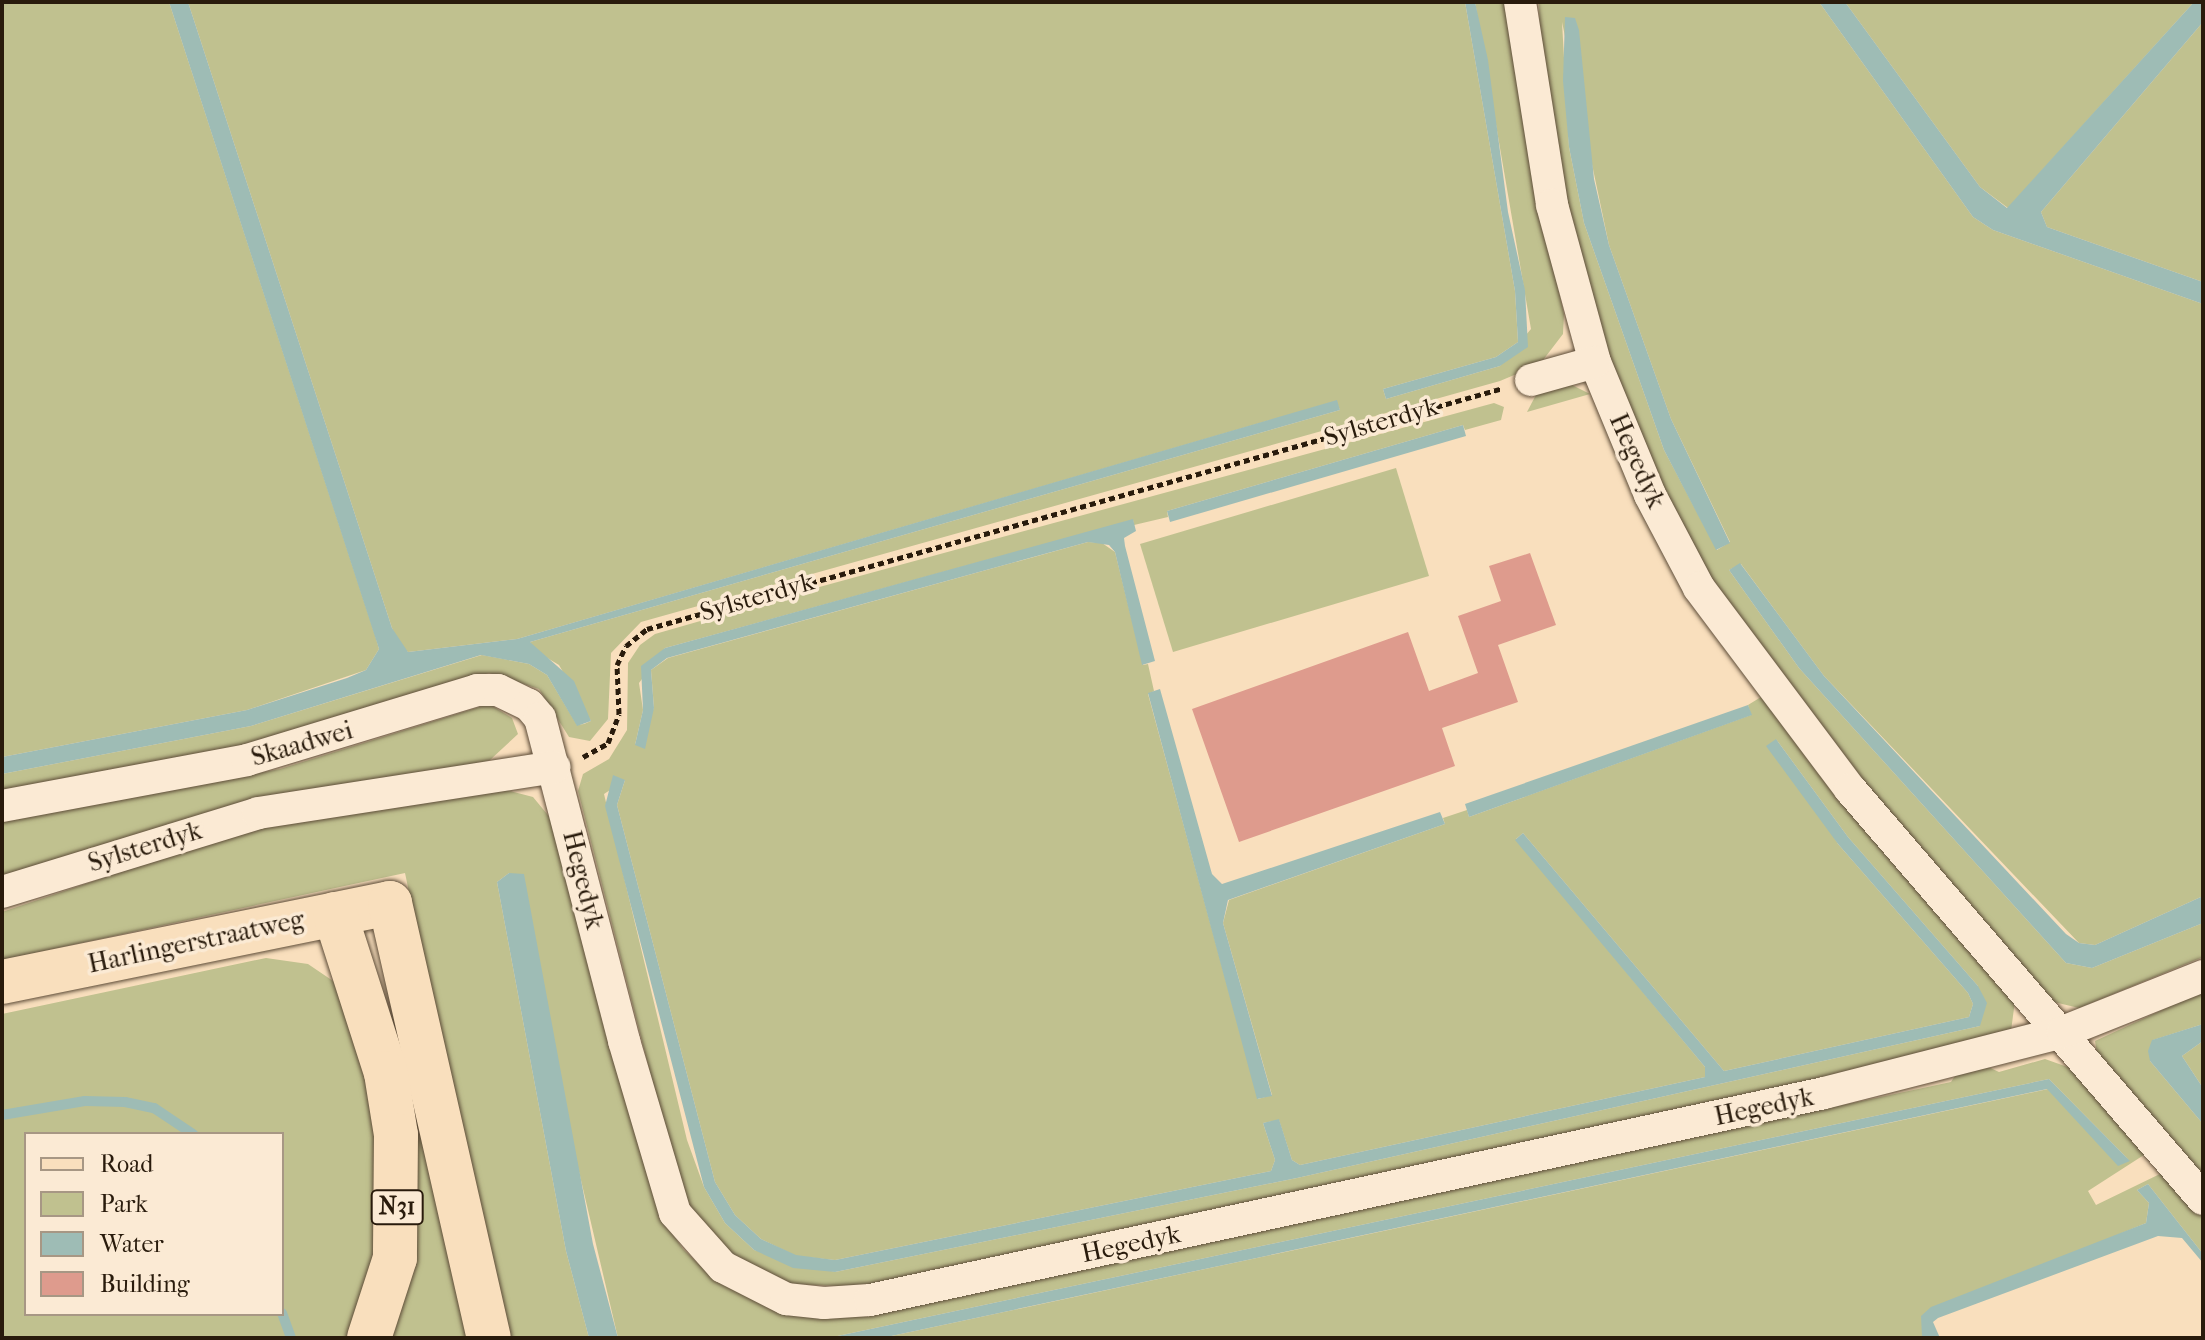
<!DOCTYPE html>
<html>
<head>
<meta charset="utf-8">
<style>
  body { margin:0 }
  #map { position:relative; width:2205px; height:1340px; overflow:hidden; background:#f9dfbd; font-family:"IM FELL French Canon",serif }
  div>[style] { position:absolute }
  .green>* { inset:0; background:#c0c18f }
  .water>* { inset:0; background:#9ebcb5 }
  .stream>* { height:10px; margin:-5px; padding:0 5px; transform-origin:5px; border-radius:5px; background:#9ebcb5 }
  .building>* { inset:0; background:#de9b8d }
  .path>* { height:5px; margin-top:-2.5px; transform-origin:0; background:repeating-linear-gradient(90deg,#291b0c 0 6px,transparent 0 10px) }
  .roads { filter:drop-shadow(0 0 2px #5d4c38) drop-shadow(0 0 2px #5d4c38) }
  .street>* { height:32px; margin:-16px; padding:0 16px; transform-origin:16px; border-radius:16px; background:#fbead4 }
  .primary>* { height:44px; margin:-22px; padding:0 22px; transform-origin:22px; border-radius:22px; background:#f9dfbd }
  .highway>* { height:44px; margin:-22px; padding:0 22px; transform-origin:22px; border-radius:22px; background:#f9dfbd }
  span { translate:-50% -50%; white-space:nowrap; text-align:center; line-height:1.15; -webkit-text-stroke:7px #fbead4; paint-order:stroke }
  .shield-label span { padding:2px 6px; background:#fbead4; border:2px solid; border-radius:6px; -webkit-text-stroke-width:0 }
  .shield-label { font-size:24px; color:#291b0c; font-weight:700 }
  .street-label { font-size:26px; color:#291b0c }
  .frame { position:absolute; inset:0; border:4px solid #291b0c; pointer-events:none }
  .legend { position:absolute; left:24px; top:1132px; width:260px; height:184px; box-sizing:border-box; background:#fbead4; border:2px solid #a79784; margin:0; padding:10px 14px; list-style:none; font-size:24px; color:#291b0c }
  .legend li { display:flex; align-items:center; gap:16px; height:40px }
  .legend b { width:40px; border:2px solid #a79784 }
</style>
</head>
<body>
<div id="map">
  <div class="green">
    <i style="clip-path:polygon(2px 2px,169px 2px,375px 635px,379px 649px,366px 670px,247px 710px,2px 757px)"></i>
    <i style="clip-path:polygon(188px 2px,1465px 2px,1515px 291px,1518px 342px,1496px 357px,1383px 389px,1386px 399px,1500px 366px,1531px 329px,1475px 2px,1508px 2px,1540px 208px,1564px 314px,1563px 334px,1540px 364px,1500px 381px,641px 622px,611px 653px,608px 719px,590px 741px,569px 737px,539px 689px,489px 673px,238px 750px,2px 791px,2px 774px,251px 726px,482px 655px,529px 664px,547px 675px,577px 725px,584px 724px,591px 721px,559px 665px,534px 650px,530px 642px,1340px 410px,1336px 401px,517px 639px,408px 652px,400px 646px,392px 628px)"></i>
    <i style="clip-path:polygon(evenodd,1539px 2px,1819px 2px,1973px 217px,1993px 230px,2203px 304px,2203px 896px,2095px 945px,2079px 943px,1824px 676px,1741px 564px,1729px 570px,1799px 668px,2066px 963px,2092px 968px,2203px 923px,2203px 957px,2079px 1008px,2054px 1002px,1863px 782px,1713px 583px,1663px 491px,1607px 358px,1564px 202px,1540px 49px,1539px 2px,1562px 22px,1609px 245px,1671px 419px,1730px 542px,1717px 550px,1664px 450px,1584px 223px,1569px 147px,1562px 22px)"></i>
    <i style="clip-path:polygon(1845px 2px,2194px 2px,2008px 208px,1980px 187px)"></i>
    <i style="clip-path:polygon(2203px 22px,2203px 282px,2047px 227px,2041px 212px)"></i>
    <i style="clip-path:polygon(1570px 384px,1590px 394px,1527px 412px,1538px 391px)"></i>
    <i style="clip-path:polygon(evenodd,1494px 403px,1504px 407px,1501px 420px,1465px 430px,1463px 425px,1167px 511px,1168px 517px,1134px 525px,1133px 520px,665px 648px,639px 683px,643px 710px,635px 745px,654px 708px,651px 670px,668px 658px,1088px 542px,1102px 543px,1115px 552px,1143px 665px,1148px 664px,1154px 691px,1148px 694px,1258px 1099px,1272px 1095px,1223px 923px,1229px 900px,1445px 824px,1443px 818px,1467px 810px,1469px 817px,1751px 715px,1748px 705px,1761px 697px,2015px 1001px,2011px 1031px,1962px 1049px,869px 1287px,788px 1284px,733px 1256px,693px 1212px,676px 1174px,578px 791px,583px 774px,609px 759px,627px 730px,628px 663px,640px 645px,655px 634px,812px 589px,1494px 403px,1776px 739px,1848px 837px,1978px 986px,1980px 1026px,1297px 1178px,835px 1272px,754px 1250px,725px 1223px,704px 1187px,687px 1140px,604px 794px,625px 780px,617px 805px,715px 1182px,735px 1215px,761px 1239px,796px 1256px,835px 1260px,1271px 1171px,1275px 1160px,1263px 1123px,1279px 1120px,1292px 1160px,1300px 1165px,1705px 1077px,1705px 1067px,1516px 839px,1523px 833px,1724px 1071px,1969px 1017px,1973px 1004px,1968px 993px,1838px 844px,1776px 739px)"></i>
    <i style="clip-path:polygon(1396px 468px,1429px 576px,1173px 652px,1140px 544px)"></i>
    <i style="clip-path:polygon(489px 704px,512px 718px,518px 734px,490px 760px,466px 769px,2px 879px,2px 821px,280px 769px)"></i>
    <i style="clip-path:polygon(506px 790px,533px 797px,552px 820px,659px 1214px,683px 1249px,713px 1278px,784px 1313px,1603px 1156px,1951px 1082px,1958px 1071px,1984px 1065px,1999px 1072px,2045px 1059px,2076px 1070px,2147px 1153px,2088px 1191px,2096px 1205px,2164px 1172px,2203px 1214px,2203px 1254px,2148px 1184px,2137px 1190px,2149px 1203px,2146px 1223px,1922px 1316px,1923px 1338px,882px 1338px,2048px 1089px,2129px 1160px,2049px 1079px,828px 1338px,618px 1338px,509px 873px,497px 882px,566px 1251px,589px 1338px,503px 1338px,405px 873px,2px 960px,2px 912px,216px 840px,285px 821px)"></i>
    <i style="clip-path:polygon(evenodd,266px 958px,308px 964px,336px 983px,373px 1063px,382px 1221px,353px 1338px,2px 1338px,2px 1014px,266px 958px,26px 1134px,282px 1134px,282px 1314px,26px 1314px,26px 1134px)"></i>
    <i style="clip-path:polygon(2203px 991px,2203px 1024px,2153px 1040px,2150px 1061px,2203px 1124px,2203px 1180px,2097px 1054px,2095px 1041px)"></i>
    <i style="clip-path:polygon(2203px 1041px,2203px 1088px,2182px 1056px)"></i>
    <i style="clip-path:polygon(414px 1050px,481px 1338px,380px 1338px)"></i>
  </div>
  <div class="water">
    <i style="clip-path:polygon(169px 2px,188px 2px,392px 628px,408px 652px,517px 639px,1337px 400px,1340px 410px,530px 642px,574px 681px,591px 721px,577px 726px,547px 675px,529px 664px,481px 655px,251px 726px,2px 774px,2px 757px,247px 710px,347px 678px,366px 670px,379px 649px)"></i>
    <i style="clip-path:polygon(1465px 2px,1475px 2px,1488px 60px,1508px 212px,1525px 290px,1528px 347px,1500px 366px,1386px 399px,1383px 389px,1496px 357px,1518px 342px,1515px 291px)"></i>
    <i style="clip-path:polygon(1819px 2px,1845px 2px,1980px 187px,2007px 208px,2194px 2px,2203px 2px,2203px 22px,2041px 212px,2047px 227px,2203px 282px,2203px 304px,1993px 230px,1973px 217px)"></i>
    <i style="clip-path:polygon(1565px 17px,1575px 18px,1579px 30px,1594px 179px,1609px 245px,1671px 419px,1730px 543px,1716px 550px,1664px 450px,1584px 223px,1569px 147px,1563px 81px)"></i>
    <i style="clip-path:polygon(1463px 425px,1466px 436px,1170px 522px,1167px 511px)"></i>
    <i style="clip-path:polygon(1133px 519px,1136px 531px,1124px 538px,1125px 546px,1155px 661px,1142px 665px,1115px 552px,1109px 545px,1088px 542px,667px 658px,651px 670px,654px 708px,645px 749px,635px 745px,643px 710px,641px 666px,665px 648px)"></i>
    <i style="clip-path:polygon(1740px 563px,1824px 676px,2066px 934px,2079px 943px,2095px 945px,2203px 896px,2203px 923px,2092px 968px,2066px 963px,1799px 668px,1729px 570px)"></i>
    <i style="clip-path:polygon(1160px 689px,1212px 874px,1222px 884px,1440px 812px,1445px 824px,1228px 900px,1223px 923px,1272px 1096px,1257px 1099px,1148px 693px)"></i>
    <i style="clip-path:polygon(1748px 705px,1752px 715px,1469px 817px,1465px 804px)"></i>
    <i style="clip-path:polygon(1776px 739px,1848px 837px,1978px 986px,1987px 1003px,1980px 1026px,1297px 1178px,835px 1272px,793px 1268px,754px 1250px,725px 1223px,704px 1187px,605px 806px,613px 775px,625px 780px,617px 805px,715px 1182px,735px 1215px,761px 1239px,796px 1255px,835px 1260px,1271px 1171px,1275px 1160px,1263px 1123px,1279px 1119px,1292px 1160px,1300px 1165px,1705px 1077px,1705px 1067px,1515px 840px,1523px 833px,1724px 1071px,1969px 1017px,1973px 1004px,1968px 993px,1838px 844px,1766px 746px)"></i>
    <i style="clip-path:polygon(509px 873px,524px 874px,593px 1244px,618px 1338px,589px 1338px,566px 1251px,497px 882px)"></i>
    <i style="clip-path:polygon(2203px 1024px,2203px 1041px,2182px 1056px,2203px 1088px,2203px 1124px,2150px 1061px,2148px 1051px,2152px 1040px)"></i>
    <i style="clip-path:polygon(2049px 1079px,2130px 1161px,2118px 1166px,2047px 1089px,882px 1338px,828px 1338px)"></i>
    <i style="clip-path:polygon(2148px 1184px,2203px 1254px,2203px 1263px,2182px 1238px,2158px 1236px,1938px 1318px,1933px 1322px,1940px 1338px,1922px 1337px,1921px 1316px,1931px 1307px,2146px 1223px,2149px 1203px,2137px 1190px)"></i>
  </div>
  <div class="stream">
    <i style="left:2px;top:1115px;width:84px;rotate:-9.6deg"></i>
    <i style="left:85px;top:1101px;width:40px;rotate:1.4deg"></i>
    <i style="left:125px;top:1102px;width:30px;rotate:12deg"></i>
    <i style="left:154px;top:1108px;width:47px;rotate:33.7deg"></i>
    <i style="left:282px;top:1313px;width:27px;rotate:70deg"></i>
  </div>
  <div class="building">
    <i style="clip-path:polygon(1530px 553px,1556px 625px,1498px 645px,1518px 702px,1442px 728px,1455px 766px,1239px 842px,1192px 709px,1408px 632px,1429px 691px,1478px 673px,1458px 616px,1501px 601px,1489px 566px)"></i>
  </div>
  <div class="path">
    <i style="left:583px;top:757px;width:29px;rotate:-29deg"></i>
    <i style="left:608px;top:743px;width:31px;rotate:-69deg"></i>
    <i style="left:619px;top:714px;width:49px;rotate:-92.3deg"></i>
    <i style="left:617px;top:665px;width:21px;rotate:-65deg"></i>
    <i style="left:626px;top:646px;width:27px;rotate:-39deg"></i>
    <i style="left:647px;top:629px;width:889px;rotate:-15.72deg"></i>
  </div>
  <div class="roads">
    <div class="street">
      <i style="left:1520px;top:2px;width:206px;rotate:81deg"></i>
      <i style="left:1552px;top:205px;width:163px;rotate:74.7deg"></i>
      <i style="left:1595px;top:362px;width:144px;rotate:67.5deg"></i>
      <i style="left:1650px;top:495px;width:105px;rotate:62.2deg"></i>
      <i style="left:1699px;top:588px;width:251px;rotate:53.1deg"></i>
      <i style="left:1850px;top:789px;width:541px;rotate:49.27deg"></i>
      <i style="left:1531px;top:380px;width:66px;rotate:-15.7deg"></i>
      <i style="left:2px;top:806px;width:249px;rotate:-10.6deg"></i>
      <i style="left:247px;top:760px;width:240px;rotate:-16.9deg"></i>
      <i style="left:477px;top:690px;width:21px"></i>
      <i style="left:498px;top:690px;width:34px;rotate:26deg"></i>
      <i style="left:529px;top:705px;width:17px;rotate:50deg"></i>
      <i style="left:540px;top:718px;width:334px;rotate:75.4deg"></i>
      <i style="left:624px;top:1041px;width:179px;rotate:73.5deg"></i>
      <i style="left:675px;top:1213px;width:72px;rotate:48.4deg"></i>
      <i style="left:723px;top:1267px;width:71px;rotate:26.9deg"></i>
      <i style="left:786px;top:1299px;width:38px;rotate:6deg"></i>
      <i style="left:824px;top:1303px;width:46px;rotate:-3.7deg"></i>
      <i style="left:870px;top:1300px;width:976px;rotate:-12.24deg"></i>
      <i style="left:1824px;top:1093px;width:247px;rotate:-14.3deg"></i>
      <i style="left:2063px;top:1032px;width:151px;rotate:-21.8deg"></i>
      <i style="left:2px;top:892px;width:268px;rotate:-17.1deg"></i>
      <i style="left:258px;top:813px;width:300px;rotate:-8.8deg"></i>
    </div>
    <div class="primary">
      <i style="left:2px;top:982px;width:396px;rotate:-11.5deg"></i>
    </div>
    <div class="highway">
      <i style="left:390px;top:903px;width:446px;rotate:77.2deg"></i>
      <i style="left:335px;top:914px;width:167px;rotate:72.2deg"></i>
      <i style="left:386px;top:1073px;width:63px;rotate:80.8deg"></i>
      <i style="left:396px;top:1135px;width:123px;rotate:90.5deg"></i>
      <i style="left:395px;top:1258px;width:84px;rotate:108deg"></i>
    </div>
  </div>
  <div class="shield-label">
    <span style="left:397px;top:1207px">N31</span>
  </div>
  <div class="street-label">
    <span style="left:1381px;top:422px;rotate:-16deg">Sylsterdyk</span>
    <span style="left:1637px;top:461px;rotate:66deg">Hegedyk</span>
    <span style="left:757px;top:597px;rotate:-16deg">Sylsterdyk</span>
    <span style="left:302px;top:744px;rotate:-16deg">Skaadwei</span>
    <span style="left:145px;top:847px;rotate:-17deg">Sylsterdyk</span>
    <span style="left:583px;top:880px;rotate:76deg">Hegedyk</span>
    <span style="left:196px;top:942px;rotate:-12deg">Harlingerstraatweg</span>
    <span style="left:1764px;top:1107px;rotate:-12deg">Hegedyk</span>
    <span style="left:1131px;top:1244px;rotate:-12deg">Hegedyk</span>
  </div>
  <div class="frame"></div>
  <ul class="legend">
  <li><b style="height:10px;background:#f9dfbd"></b>Road</li>
  <li><b style="height:22px;background:#c0c18f"></b>Park</li>
  <li><b style="height:22px;background:#9ebcb5"></b>Water</li>
  <li><b style="height:22px;background:#de9b8d"></b>Building</li>
  </ul>
</div>
</body>
</html>
